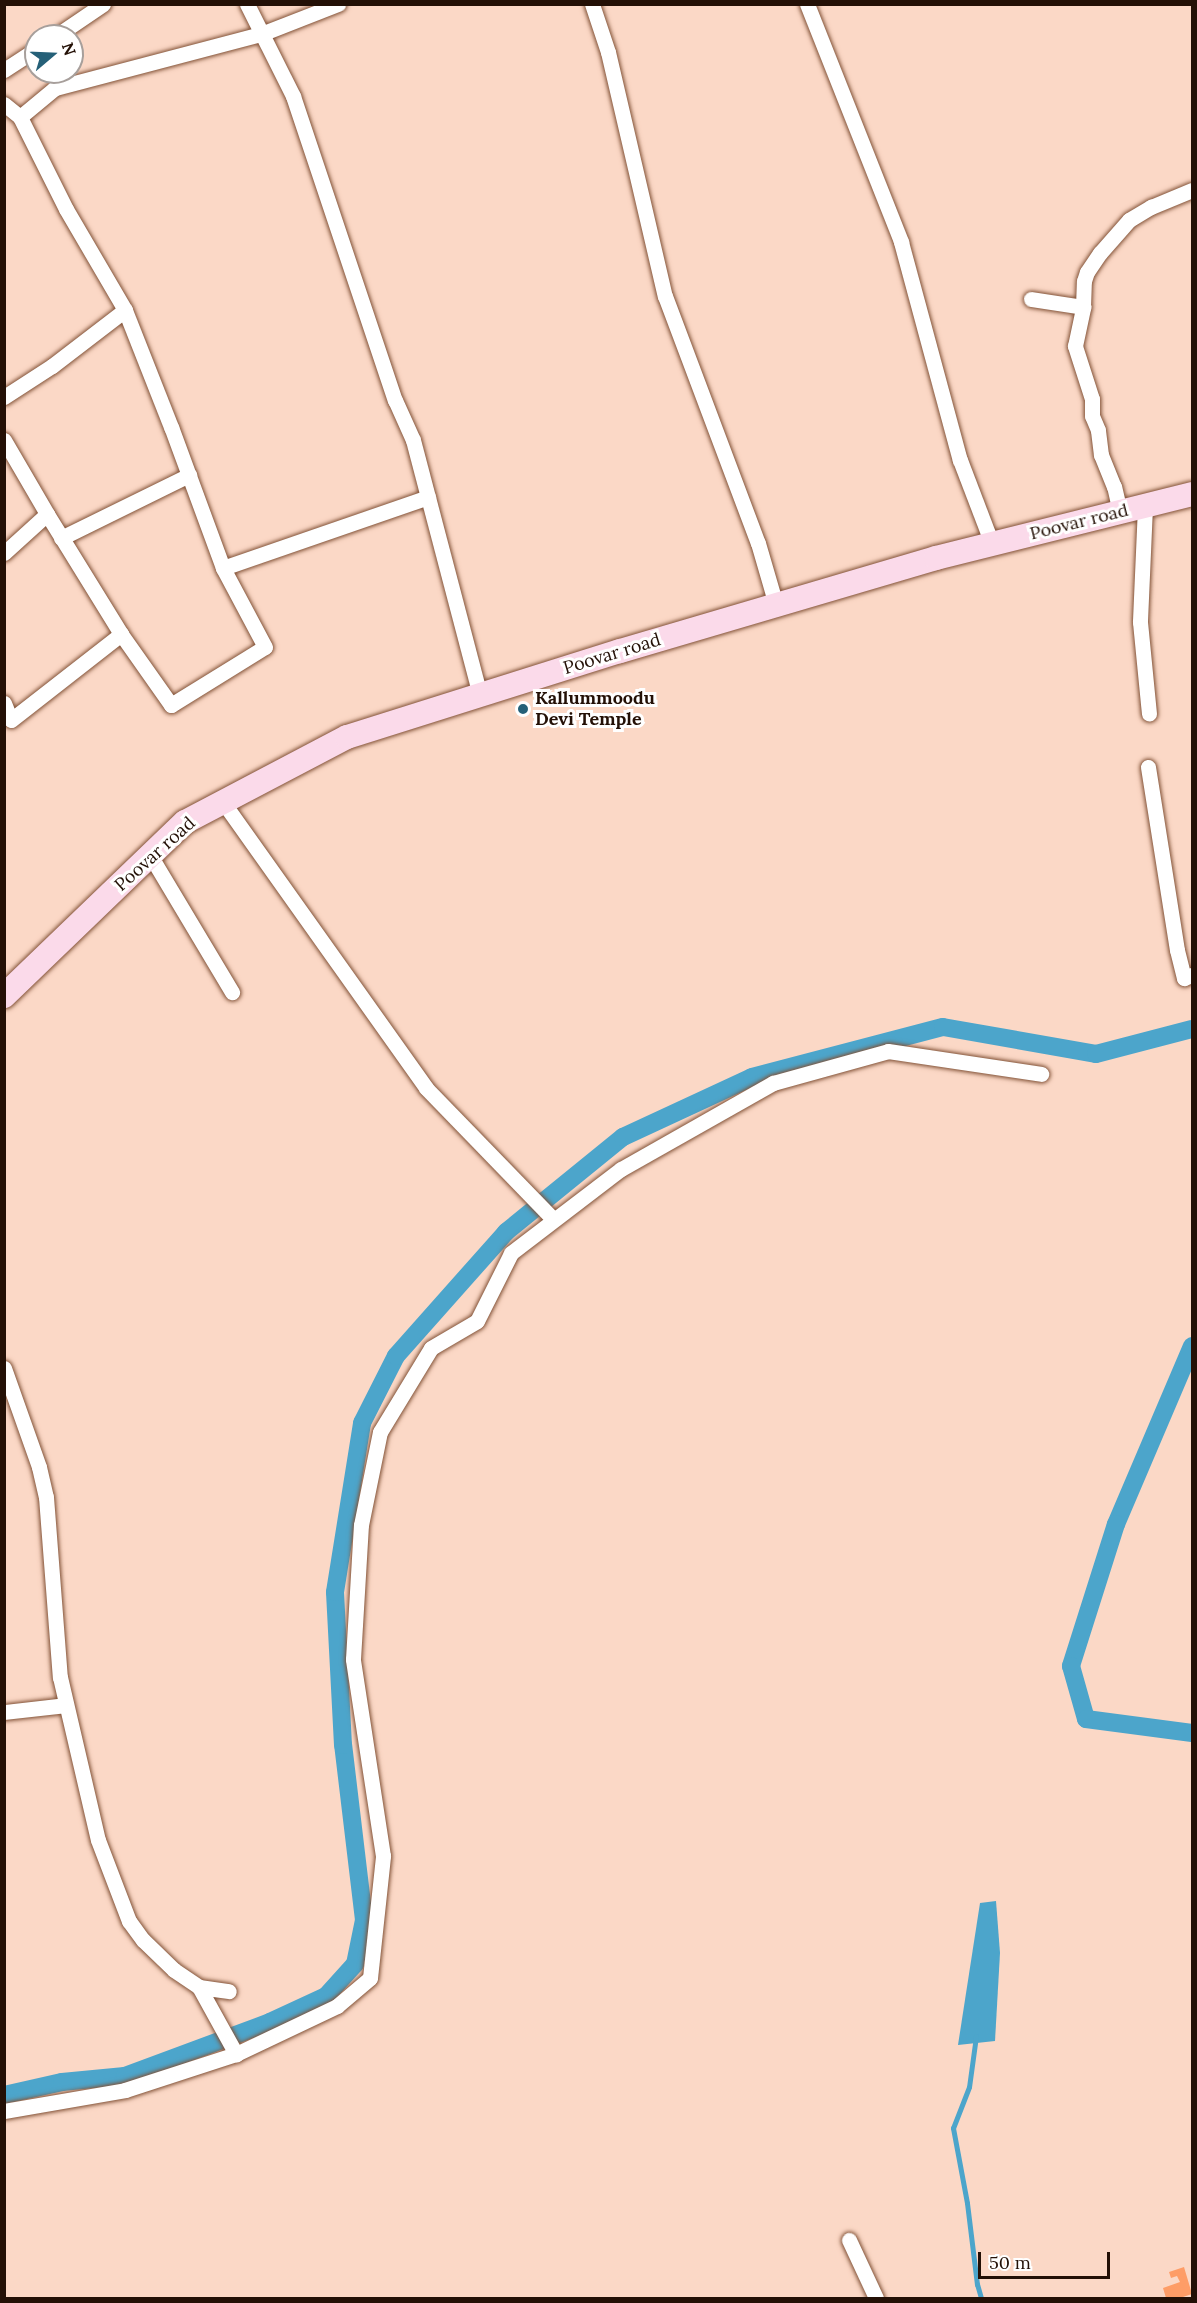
<!DOCTYPE html>
<html>
<head>
<meta charset="utf-8">
<style>
  body { margin:0 }
  #map { position:relative; width:1197px; height:2303px; overflow:hidden; background:#fbd8c6; font-family:Lora,serif }
  div>[style] { position:absolute }
  .water>* { inset:0; background:#4ca5cb }
  .stream>* { height:5px; margin:-2.5px; padding:0 2.5px; transform-origin:2.5px; border-radius:2.5px; background:#4ca5cb }
  .canal>* { height:18px; margin:-9px; padding:0 9px; transform-origin:9px; border-radius:9px; background:#4ca5cb }
  .building>* { inset:0; background:#fe9d67 }
  .roads { filter:drop-shadow(0 0 2px #825237) drop-shadow(0 0 2px #825237) }
  .street>* { height:15px; margin:-7.5px; padding:0 7.5px; transform-origin:7.5px; border-radius:7.5px; background:#fff }
  .primary>* { height:24px; margin:-12px; padding:0 12px; transform-origin:12px; border-radius:12px; background:#fbdaea }
  .dots>* { width:16px; height:16px; translate:-50% -50%; box-sizing:border-box; border:3px solid #fff; border-radius:50% }
  span { translate:-50% -50%; white-space:nowrap; text-align:center; line-height:1.15; -webkit-text-stroke:6px #fff; paint-order:stroke }
  .street-label { font-size:18px; color:#231006 }
  .poi-label { font-size:18px; color:#231006; font-weight:700 }
  .left { translate:0 -50%; text-align:left }
  .frame { position:absolute; inset:0; border:6px solid #231006; pointer-events:none }
  .north { position:absolute; left:24px; top:24px; width:60px; height:60px; box-sizing:border-box; background:#fff; border:2px solid #a79f9b; border-radius:50%; rotate:71deg; font-size:16px; font-weight:700; line-height:24px; text-align:center; color:#231006 }
  .north::after { content:''; display:block; margin:auto; width:21px; height:27px; background:#256078; clip-path:polygon(50% 0,100% 100%,50% 72%,0 100%) }
  .scale { position:absolute; left:978px; top:2252px; width:132px; height:27px; box-sizing:border-box; border:3px solid #231006; border-top:0; padding-left:8px; font-size:18px; line-height:21px; white-space:nowrap; color:#231006; -webkit-text-stroke:4px #fff; paint-order:stroke }
</style>
</head>
<body>
<div id="map">
  <div class="water">
    <i style="clip-path:polygon(996px 1901px,1000px 1953px,995px 2041px,958px 2045px,980px 1903px)"></i>
  </div>
  <div class="stream">
    <i style="left:976px;top:2036px;width:51px;rotate:97.8deg"></i>
    <i style="left:969px;top:2087px;width:44px;rotate:111.3deg"></i>
    <i style="left:953px;top:2128px;width:76px;rotate:79.4deg"></i>
    <i style="left:967px;top:2203px;width:82px;rotate:83deg"></i>
    <i style="left:977px;top:2284px;width:15px;rotate:74deg"></i>
  </div>
  <div class="canal">
    <i style="left:1192px;top:1346px;width:194px;rotate:113.1deg"></i>
    <i style="left:1116px;top:1524px;width:149px;rotate:107.6deg"></i>
    <i style="left:1071px;top:1666px;width:55px;rotate:74.2deg"></i>
    <i style="left:1086px;top:1719px;width:107px;rotate:7.5deg"></i>
    <i style="left:4px;top:2095px;width:59px;rotate:-12.6deg"></i>
    <i style="left:62px;top:2082px;width:63px;rotate:-5.4deg"></i>
    <i style="left:125px;top:2076px;width:155px;rotate:-20.4deg"></i>
    <i style="left:270px;top:2022px;width:62px;rotate:-24.9deg"></i>
    <i style="left:326px;top:1996px;width:43px;rotate:-47.8deg"></i>
    <i style="left:355px;top:1964px;width:45px;rotate:-78.4deg"></i>
    <i style="left:364px;top:1920px;width:176px;rotate:-96.8deg"></i>
    <i style="left:343px;top:1745px;width:153px;rotate:-93deg"></i>
    <i style="left:335px;top:1592px;width:171px;rotate:-80.9deg"></i>
    <i style="left:362px;top:1423px;width:75px;rotate:-63.1deg"></i>
    <i style="left:396px;top:1356px;width:166px;rotate:-48.4deg"></i>
    <i style="left:506px;top:1232px;width:151px;rotate:-39.1deg"></i>
    <i style="left:623px;top:1137px;width:142px;rotate:-24.9deg"></i>
    <i style="left:752px;top:1077px;width:197px;rotate:-14.7deg"></i>
    <i style="left:943px;top:1027px;width:155px;rotate:10deg"></i>
    <i style="left:1096px;top:1054px;width:99px;rotate:-14.6deg"></i>
  </div>
  <div class="building">
    <i style="clip-path:polygon(1184px 2267px,1192px 2294px,1180px 2298px,1166px 2298px,1163px 2288px,1180px 2282px,1177px 2276px,1171px 2278px,1169px 2272px)"></i>
  </div>
  <div class="roads">
    <div class="street">
      <i style="left:247px;top:4px;width:103px;rotate:63.4deg"></i>
      <i style="left:293px;top:96px;width:321px;rotate:71.5deg"></i>
      <i style="left:395px;top:400px;width:44px;rotate:65.8deg"></i>
      <i style="left:413px;top:440px;width:264px;rotate:75.3deg"></i>
      <i style="left:592px;top:4px;width:51px;rotate:71.6deg"></i>
      <i style="left:608px;top:52px;width:251px;rotate:76.9deg"></i>
      <i style="left:665px;top:296px;width:264px;rotate:69.4deg"></i>
      <i style="left:758px;top:543px;width:65px;rotate:73.8deg"></i>
      <i style="left:807px;top:4px;width:256px;rotate:68.4deg"></i>
      <i style="left:901px;top:242px;width:226px;rotate:74.9deg"></i>
      <i style="left:960px;top:460px;width:90px;rotate:69.1deg"></i>
      <i style="left:56px;top:36px;width:57px;rotate:-34.2deg"></i>
      <i style="left:4px;top:70px;width:38px;rotate:-33deg"></i>
      <i style="left:4px;top:104px;width:21px;rotate:39deg"></i>
      <i style="left:1031px;top:299px;width:53px;rotate:8.7deg"></i>
      <i style="left:4px;top:397px;width:57px;rotate:-32.9deg"></i>
      <i style="left:52px;top:366px;width:92px;rotate:-37.5deg"></i>
      <i style="left:4px;top:440px;width:86px;rotate:59.8deg"></i>
      <i style="left:47px;top:514px;width:58px;rotate:137.8deg"></i>
      <i style="left:1145px;top:506px;width:116px;rotate:92.5deg"></i>
      <i style="left:1140px;top:622px;width:92px;rotate:84.4deg"></i>
      <i style="left:1120px;top:512px;width:26px;rotate:-103deg"></i>
      <i style="left:1114px;top:487px;width:35px;rotate:-112deg"></i>
      <i style="left:1101px;top:455px;width:25px;rotate:-97deg"></i>
      <i style="left:1098px;top:430px;width:15px;rotate:-113deg"></i>
      <i style="left:1092px;top:416px;width:17px;rotate:-90deg"></i>
      <i style="left:1092px;top:399px;width:56px;rotate:-107.8deg"></i>
      <i style="left:1075px;top:346px;width:40px;rotate:-78deg"></i>
      <i style="left:1083px;top:307px;width:26px;rotate:-88deg"></i>
      <i style="left:1084px;top:281px;width:9px;rotate:-72deg"></i>
      <i style="left:1087px;top:272px;width:23px;rotate:-56deg"></i>
      <i style="left:1100px;top:253px;width:44px;rotate:-48.7deg"></i>
      <i style="left:1129px;top:220px;width:26px;rotate:-31deg"></i>
      <i style="left:1151px;top:207px;width:44px;rotate:-22.5deg"></i>
      <i style="left:47px;top:514px;width:141px;rotate:58.3deg"></i>
      <i style="left:61px;top:538px;width:143px;rotate:-26.2deg"></i>
      <i style="left:223px;top:568px;width:217px;rotate:-19.1deg"></i>
      <i style="left:4px;top:703px;width:18px;rotate:68deg"></i>
      <i style="left:11px;top:720px;width:140px;rotate:-38deg"></i>
      <i style="left:121px;top:634px;width:87px;rotate:54.8deg"></i>
      <i style="left:171px;top:705px;width:110px;rotate:-31.7deg"></i>
      <i style="left:265px;top:647px;width:89px;rotate:-118deg"></i>
      <i style="left:223px;top:568px;width:150px;rotate:-110.2deg"></i>
      <i style="left:171px;top:427px;width:126px;rotate:-111.5deg"></i>
      <i style="left:125px;top:310px;width:117px;rotate:-120.3deg"></i>
      <i style="left:66px;top:209px;width:103px;rotate:-116.6deg"></i>
      <i style="left:20px;top:117px;width:45px;rotate:-39.6deg"></i>
      <i style="left:55px;top:88px;width:213px;rotate:-14.7deg"></i>
      <i style="left:261px;top:34px;width:83px;rotate:-21.3deg"></i>
      <i style="left:1148px;top:767px;width:185px;rotate:81deg"></i>
      <i style="left:1177px;top:950px;width:29px;rotate:76deg"></i>
      <i style="left:1184px;top:978px;width:9px;rotate:-21deg"></i>
      <i style="left:223px;top:802px;width:351px;rotate:54.6deg"></i>
      <i style="left:426px;top:1088px;width:182px;rotate:45.9deg"></i>
      <i style="left:150px;top:855px;width:160px;rotate:59.1deg"></i>
      <i style="left:4px;top:1368px;width:105px;rotate:70.5deg"></i>
      <i style="left:39px;top:1467px;width:31px;rotate:77deg"></i>
      <i style="left:46px;top:1497px;width:181px;rotate:85.6deg"></i>
      <i style="left:60px;top:1677px;width:167px;rotate:76.9deg"></i>
      <i style="left:98px;top:1840px;width:87px;rotate:69.1deg"></i>
      <i style="left:129px;top:1921px;width:24px;rotate:54deg"></i>
      <i style="left:143px;top:1940px;width:43px;rotate:44.1deg"></i>
      <i style="left:174px;top:1970px;width:30px;rotate:34deg"></i>
      <i style="left:199px;top:1987px;width:30px;rotate:8deg"></i>
      <i style="left:4px;top:1712px;width:62px;rotate:-6.4deg"></i>
      <i style="left:199px;top:1987px;width:77px;rotate:61.1deg"></i>
      <i style="left:4px;top:2111px;width:123px;rotate:-9.8deg"></i>
      <i style="left:125px;top:2090px;width:117px;rotate:-18deg"></i>
      <i style="left:236px;top:2054px;width:112px;rotate:-25.4deg"></i>
      <i style="left:337px;top:2006px;width:43px;rotate:-40.3deg"></i>
      <i style="left:370px;top:1978px;width:123px;rotate:-83.9deg"></i>
      <i style="left:383px;top:1856px;width:199px;rotate:-98.7deg"></i>
      <i style="left:353px;top:1659px;width:134px;rotate:-86.6deg"></i>
      <i style="left:361px;top:1525px;width:95px;rotate:-78.5deg"></i>
      <i style="left:380px;top:1432px;width:98px;rotate:-58.7deg"></i>
      <i style="left:431px;top:1348px;width:53px;rotate:-30.4deg"></i>
      <i style="left:477px;top:1321px;width:76px;rotate:-63.4deg"></i>
      <i style="left:511px;top:1253px;width:138px;rotate:-37.4deg"></i>
      <i style="left:621px;top:1169px;width:175px;rotate:-29.5deg"></i>
      <i style="left:773px;top:1083px;width:119px;rotate:-15.5deg"></i>
      <i style="left:888px;top:1051px;width:155px;rotate:8.5deg"></i>
      <i style="left:849px;top:2240px;width:64px;rotate:65deg"></i>
    </div>
    <div class="primary">
      <i style="left:4px;top:996px;width:251px;rotate:-43.9deg"></i>
      <i style="left:185px;top:822px;width:183px;rotate:-27.7deg"></i>
      <i style="left:347px;top:737px;width:286px;rotate:-17.5deg"></i>
      <i style="left:620px;top:651px;width:329px;rotate:-16.4deg"></i>
      <i style="left:936px;top:558px;width:264px;rotate:-14deg"></i>
    </div>
  </div>
  <div class="dots">
    <i style="left:523px;top:709px;background:#256078"></i>
  </div>
  <div class="street-label">
    <span style="left:1079px;top:522px;rotate:-14deg">Poovar road</span>
    <span style="left:612px;top:654px;rotate:-17deg">Poovar road</span>
    <span style="left:155px;top:854px;rotate:-42deg">Poovar road</span>
  </div>
  <div class="poi-label">
    <span class="left" style="left:535px;top:709px">Kallummoodu<br>Devi Temple</span>
  </div>
  <div class="frame"></div>
  <div class="north">N</div>
  <div class="scale">50 m</div>
</div>
</body>
</html>
